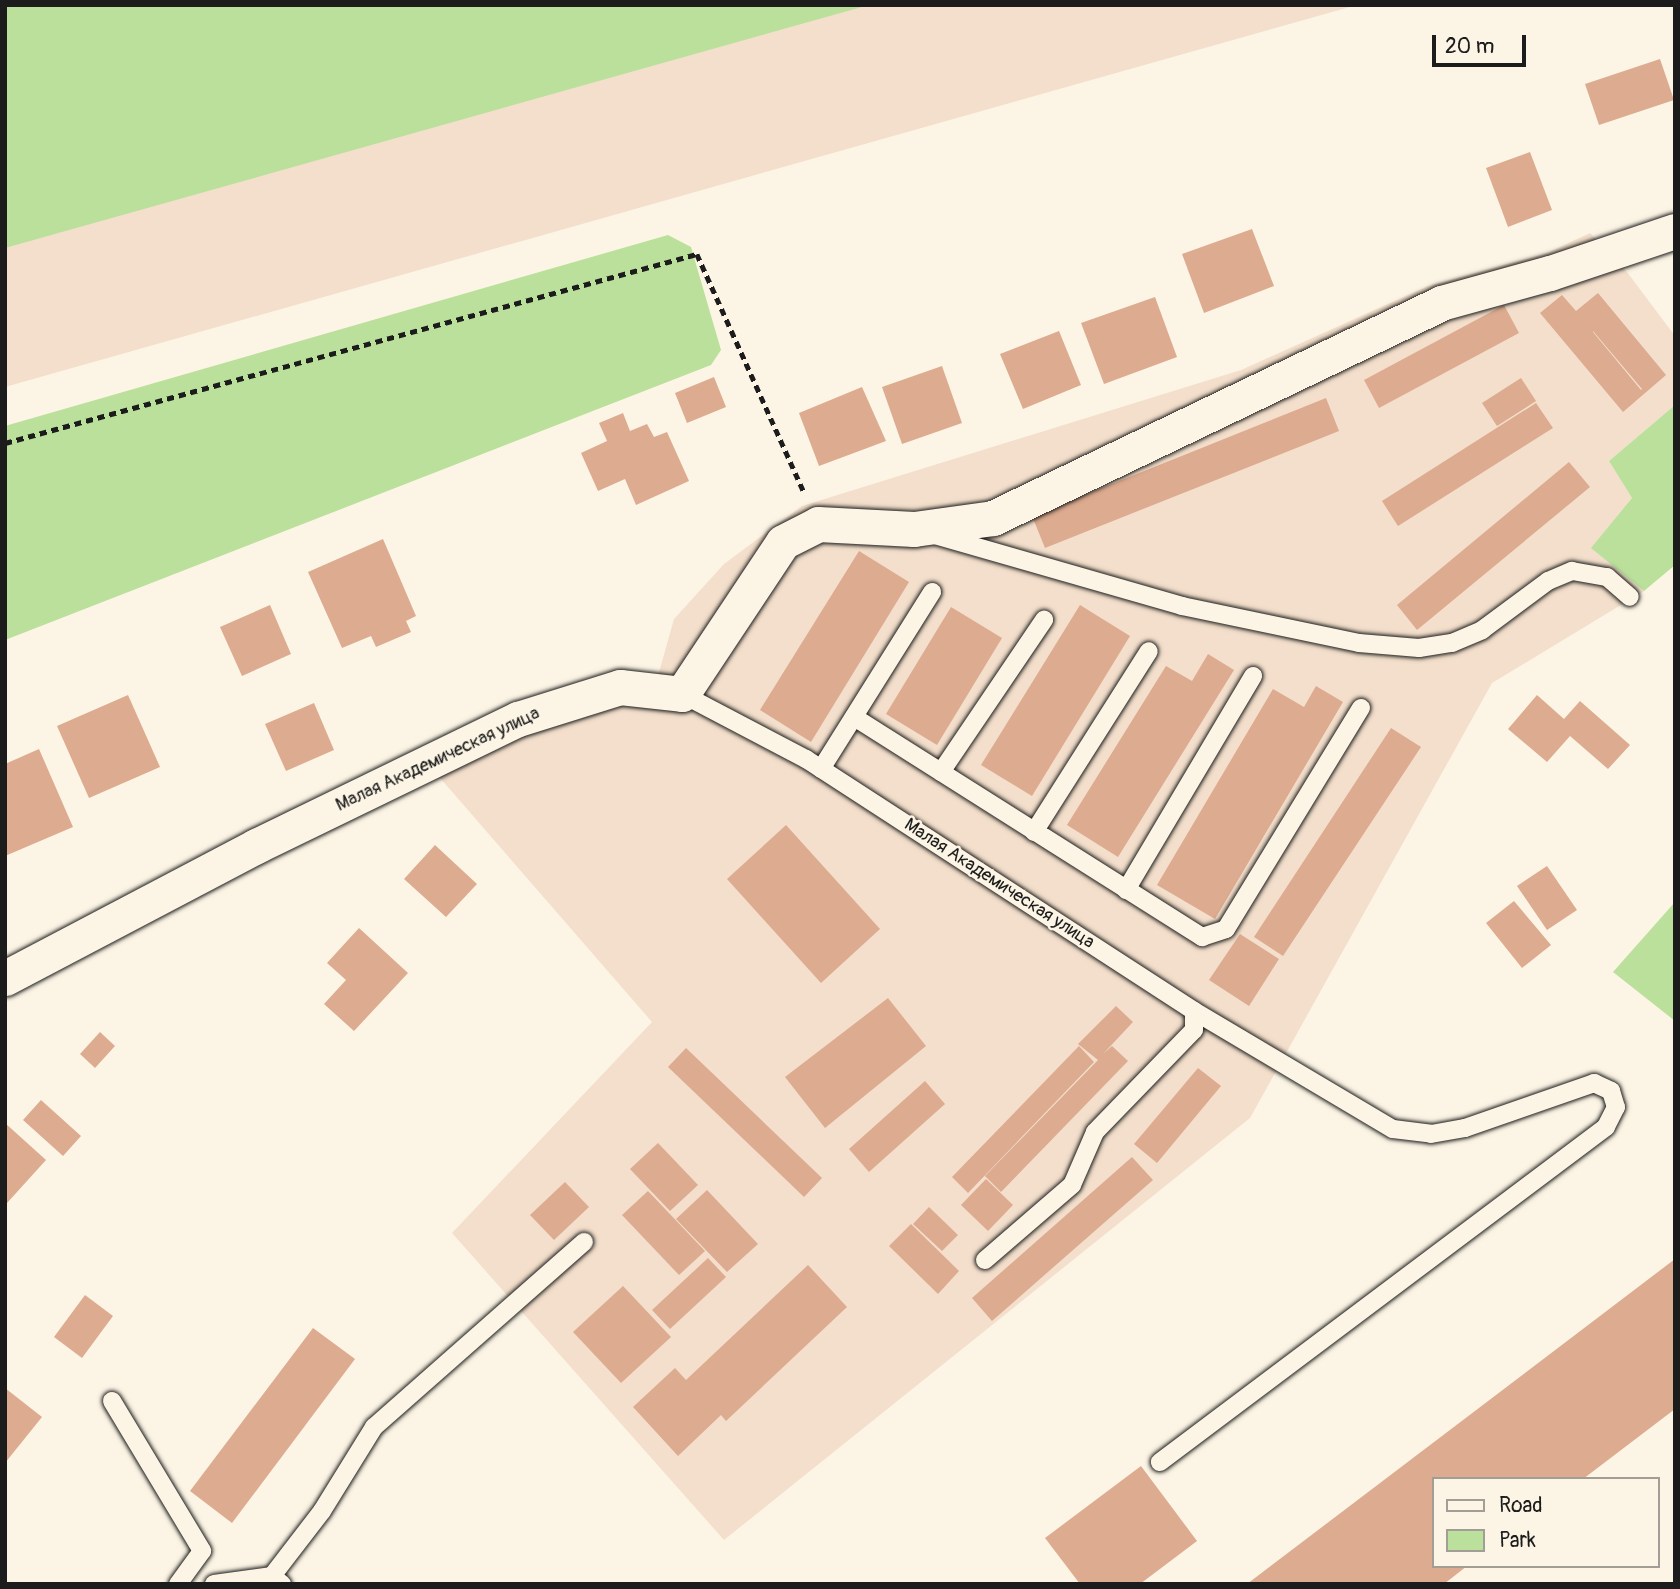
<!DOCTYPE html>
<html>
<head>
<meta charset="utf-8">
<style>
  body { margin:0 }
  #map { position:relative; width:1680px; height:1589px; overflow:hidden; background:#fcf5e5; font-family:Pangolin,sans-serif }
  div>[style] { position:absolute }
  .built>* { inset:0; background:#f3dfcb }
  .green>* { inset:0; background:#bae09b }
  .building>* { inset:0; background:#ddab8f }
  .path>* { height:4.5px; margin-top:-2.25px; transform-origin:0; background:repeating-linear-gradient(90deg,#1c1c1c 0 7px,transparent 0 12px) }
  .roads { filter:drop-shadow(0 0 2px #1c1c1c) drop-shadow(0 0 2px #1c1c1c) }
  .lane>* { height:18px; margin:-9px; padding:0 9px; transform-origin:9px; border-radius:9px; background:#fcf5e5 }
  .street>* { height:35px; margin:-17.5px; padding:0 17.5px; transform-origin:17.5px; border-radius:17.5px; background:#fcf5e5 }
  span { translate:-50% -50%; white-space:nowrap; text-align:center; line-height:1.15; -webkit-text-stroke:5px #fcf5e5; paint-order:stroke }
  .street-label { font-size:18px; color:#1c1c1c }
  .frame { position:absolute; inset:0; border:7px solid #1c1c1c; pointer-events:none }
  .legend { position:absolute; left:1432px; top:1477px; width:228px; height:91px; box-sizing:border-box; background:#fcf5e5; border:2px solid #a29e95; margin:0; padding:9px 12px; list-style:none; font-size:21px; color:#1c1c1c }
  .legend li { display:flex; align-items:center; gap:14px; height:35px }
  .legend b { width:35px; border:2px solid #a29e95 }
  .scale { position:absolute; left:1432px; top:35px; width:94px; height:32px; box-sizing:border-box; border:4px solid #1c1c1c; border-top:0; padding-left:9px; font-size:21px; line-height:24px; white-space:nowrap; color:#1c1c1c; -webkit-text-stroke:5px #fcf5e5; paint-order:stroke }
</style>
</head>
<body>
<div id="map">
  <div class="built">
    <i style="clip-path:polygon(5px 5px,1357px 5px,5px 387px)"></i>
    <i style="clip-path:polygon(1590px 233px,1627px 272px,1675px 336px,1675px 405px,1609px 461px,1632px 498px,1592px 548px,1644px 591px,1492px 683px,1250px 1118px,724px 1540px,452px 1233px,652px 1022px,428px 764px,654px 690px,674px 619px,724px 564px,802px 506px,1241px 370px,1428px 286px,1547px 253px)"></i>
  </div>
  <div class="green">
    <i style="clip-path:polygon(5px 5px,869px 5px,5px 248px)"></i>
    <i style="clip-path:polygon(668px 235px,691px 247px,721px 350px,711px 365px,5px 640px,5px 426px)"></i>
    <i style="clip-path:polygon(1675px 405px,1675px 565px,1644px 591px,1591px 548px,1632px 498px,1609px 461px)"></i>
    <i style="clip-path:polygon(1675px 902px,1675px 1021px,1613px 972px)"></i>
  </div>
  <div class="building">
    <i style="clip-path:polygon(1660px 59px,1674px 100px,1599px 125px,1585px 84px)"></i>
    <i style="clip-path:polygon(1530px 152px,1552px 210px,1508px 227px,1486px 168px)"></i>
    <i style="clip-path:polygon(1252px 229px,1274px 286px,1204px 313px,1182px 254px)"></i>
    <i style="clip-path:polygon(evenodd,1598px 293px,1666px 375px,1623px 412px,1540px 313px,1562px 295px,1576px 311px,1598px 293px,1593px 331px,1642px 389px,1641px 390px,1593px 332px,1593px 331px)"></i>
    <i style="clip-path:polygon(1155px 297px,1177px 357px,1104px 384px,1081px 323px)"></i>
    <i style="clip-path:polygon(1504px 305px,1519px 333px,1379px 408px,1364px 380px)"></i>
    <i style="clip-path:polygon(1059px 331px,1081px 385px,1023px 409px,1000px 354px)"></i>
    <i style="clip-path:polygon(942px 366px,962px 423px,902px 444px,882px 387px)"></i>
    <i style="clip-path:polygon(714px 377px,726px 407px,687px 423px,675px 393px)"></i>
    <i style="clip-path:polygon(1521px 378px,1536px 401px,1497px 426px,1482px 403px)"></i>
    <i style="clip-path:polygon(862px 387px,886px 441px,819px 466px,799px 413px)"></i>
    <i style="clip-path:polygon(1326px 398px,1339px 431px,1045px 548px,1032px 516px)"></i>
    <i style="clip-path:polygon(1536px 403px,1553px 428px,1398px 526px,1382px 501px)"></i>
    <i style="clip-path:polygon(623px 413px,630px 431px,647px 424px,654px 437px,667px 432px,689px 481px,636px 505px,625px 479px,598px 491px,581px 453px,607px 441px,599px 423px)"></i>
    <i style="clip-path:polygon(1569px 462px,1590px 487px,1417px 630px,1397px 605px)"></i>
    <i style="clip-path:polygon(383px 539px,416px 616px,406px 621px,411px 632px,376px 647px,371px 636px,342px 648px,308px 572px)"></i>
    <i style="clip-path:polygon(859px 551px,909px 582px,811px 742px,760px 710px)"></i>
    <i style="clip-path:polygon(270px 605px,291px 654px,242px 676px,220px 627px)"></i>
    <i style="clip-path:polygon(1080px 605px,1130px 636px,1032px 796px,981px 765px)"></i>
    <i style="clip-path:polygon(951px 607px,1002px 638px,937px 745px,886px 714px)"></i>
    <i style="clip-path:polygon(1208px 654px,1234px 670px,1118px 857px,1067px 825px,1166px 666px,1192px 681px)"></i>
    <i style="clip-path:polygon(1316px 686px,1343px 702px,1215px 919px,1157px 885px,1273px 689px,1304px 707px)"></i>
    <i style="clip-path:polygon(128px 695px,160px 767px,89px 798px,57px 726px)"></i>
    <i style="clip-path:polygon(1537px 695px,1564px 719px,1580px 701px,1630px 745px,1608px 769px,1570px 736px,1547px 762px,1508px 729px)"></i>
    <i style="clip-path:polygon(314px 703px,334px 750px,286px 771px,265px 724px)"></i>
    <i style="clip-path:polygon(1391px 728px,1421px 747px,1283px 956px,1254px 937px)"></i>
    <i style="clip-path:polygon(39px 749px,73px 827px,5px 856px,5px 764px)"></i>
    <i style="clip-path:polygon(786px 825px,880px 929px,821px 983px,727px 879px)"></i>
    <i style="clip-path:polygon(435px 845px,477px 884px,446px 917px,404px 879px)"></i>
    <i style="clip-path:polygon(1547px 866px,1577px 910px,1547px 930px,1517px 886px)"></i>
    <i style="clip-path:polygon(1514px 901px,1551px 945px,1522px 968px,1486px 923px)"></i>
    <i style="clip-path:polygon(359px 928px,408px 973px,354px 1031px,324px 1004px,346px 980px,327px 963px)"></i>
    <i style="clip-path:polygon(1240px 934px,1279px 959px,1249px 1006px,1209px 980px)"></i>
    <i style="clip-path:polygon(888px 998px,926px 1046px,825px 1128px,785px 1077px)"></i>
    <i style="clip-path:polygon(1116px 1006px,1133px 1022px,1103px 1054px,1112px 1046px,1128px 1061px,1001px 1192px,985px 1176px,1098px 1060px,1078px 1044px)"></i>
    <i style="clip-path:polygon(100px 1032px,115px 1046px,95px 1068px,80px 1054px)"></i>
    <i style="clip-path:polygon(1079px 1046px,1094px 1062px,968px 1193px,952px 1177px)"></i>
    <i style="clip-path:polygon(686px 1048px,822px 1178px,804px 1197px,668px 1067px)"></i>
    <i style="clip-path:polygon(1198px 1068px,1221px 1086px,1157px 1163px,1134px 1144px)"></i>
    <i style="clip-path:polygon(925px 1081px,945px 1104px,869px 1172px,849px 1149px)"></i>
    <i style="clip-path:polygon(41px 1100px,81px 1136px,63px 1156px,23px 1120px)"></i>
    <i style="clip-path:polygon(5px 1123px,46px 1160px,7px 1203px,5px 1202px)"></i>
    <i style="clip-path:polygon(658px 1143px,698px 1185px,670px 1211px,630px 1169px)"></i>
    <i style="clip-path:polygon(1132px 1157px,1153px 1180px,992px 1321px,972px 1298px)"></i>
    <i style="clip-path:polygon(986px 1179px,1013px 1205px,988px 1231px,961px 1205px)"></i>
    <i style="clip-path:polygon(565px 1182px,589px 1207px,554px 1240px,530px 1215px)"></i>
    <i style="clip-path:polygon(707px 1190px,758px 1244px,727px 1272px,676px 1219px)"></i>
    <i style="clip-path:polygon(648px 1191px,705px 1251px,679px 1275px,622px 1215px)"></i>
    <i style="clip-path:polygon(929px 1207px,958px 1235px,942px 1251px,913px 1224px)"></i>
    <i style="clip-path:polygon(911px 1224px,959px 1271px,938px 1294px,889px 1246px)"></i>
    <i style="clip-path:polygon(708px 1258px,726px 1277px,670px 1329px,652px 1310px)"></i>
    <i style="clip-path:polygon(1675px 1259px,1675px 1409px,1583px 1479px,1433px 1479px,1433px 1566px,1467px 1566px,1444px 1584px,1247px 1584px)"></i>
    <i style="clip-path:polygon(808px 1265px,847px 1307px,726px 1421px,721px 1415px,678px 1456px,633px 1407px,675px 1368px,686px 1380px)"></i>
    <i style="clip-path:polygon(623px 1286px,671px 1337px,621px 1383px,573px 1332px)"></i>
    <i style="clip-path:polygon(85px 1295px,113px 1316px,82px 1358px,54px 1337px)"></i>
    <i style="clip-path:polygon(313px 1328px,355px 1359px,232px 1523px,190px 1491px)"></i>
    <i style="clip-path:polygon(5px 1388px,42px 1417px,5px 1463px)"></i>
    <i style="clip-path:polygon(1141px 1466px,1197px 1541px,1140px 1584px,1080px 1584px,1045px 1538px)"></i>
  </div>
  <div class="path">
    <i style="left:5px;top:443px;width:717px;rotate:-15.28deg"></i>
    <i style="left:697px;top:254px;width:263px;rotate:65.8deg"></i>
  </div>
  <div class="roads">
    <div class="lane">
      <i style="left:935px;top:535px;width:257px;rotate:16deg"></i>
      <i style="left:1182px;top:606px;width:181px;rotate:11.8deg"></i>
      <i style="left:1359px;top:643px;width:60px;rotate:4.8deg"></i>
      <i style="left:1419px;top:648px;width:33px;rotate:-9deg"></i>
      <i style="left:1452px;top:643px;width:33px;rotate:-23deg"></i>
      <i style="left:1482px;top:630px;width:82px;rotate:-36.6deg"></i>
      <i style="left:1548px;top:581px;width:26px;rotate:-23deg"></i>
      <i style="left:1572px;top:571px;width:36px;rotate:10deg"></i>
      <i style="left:1607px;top:577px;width:30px;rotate:41deg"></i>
      <i style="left:682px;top:694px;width:140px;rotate:27.7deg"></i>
      <i style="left:806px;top:759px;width:463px;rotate:33deg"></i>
      <i style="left:1194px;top:1011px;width:231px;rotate:30.7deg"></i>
      <i style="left:1393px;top:1129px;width:38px;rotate:7deg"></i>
      <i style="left:1431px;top:1134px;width:35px;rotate:-10deg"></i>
      <i style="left:1465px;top:1128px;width:137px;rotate:-19.2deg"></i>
      <i style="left:1594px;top:1083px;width:19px;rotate:25deg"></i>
      <i style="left:1611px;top:1091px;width:17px;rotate:73deg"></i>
      <i style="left:1616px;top:1107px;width:22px;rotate:117deg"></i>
      <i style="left:1606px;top:1127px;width:558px;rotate:143.09deg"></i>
      <i style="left:854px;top:717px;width:412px;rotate:32.3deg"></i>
      <i style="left:1202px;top:937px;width:25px;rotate:-18deg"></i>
      <i style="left:1226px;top:929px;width:259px;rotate:-58.6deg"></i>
      <i style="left:821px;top:769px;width:209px;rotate:-57.9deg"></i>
      <i style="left:941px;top:772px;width:184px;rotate:-55.9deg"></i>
      <i style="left:1034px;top:832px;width:214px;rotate:-57.6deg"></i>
      <i style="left:1126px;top:890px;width:249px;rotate:-59.3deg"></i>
      <i style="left:985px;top:1260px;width:115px;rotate:-40.8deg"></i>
      <i style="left:1072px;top:1185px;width:58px;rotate:-66.5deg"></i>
      <i style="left:1095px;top:1132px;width:142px;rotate:-45.9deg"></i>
      <i style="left:1194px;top:1030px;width:19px;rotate:-90deg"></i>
      <i style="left:112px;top:1401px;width:175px;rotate:59deg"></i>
      <i style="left:202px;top:1551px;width:41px;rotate:126deg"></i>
      <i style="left:272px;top:1576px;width:82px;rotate:-52.4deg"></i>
      <i style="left:322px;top:1511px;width:99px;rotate:-58.2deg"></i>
      <i style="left:374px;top:1427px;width:280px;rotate:-41.4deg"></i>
      <i style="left:214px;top:1584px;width:59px;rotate:-7.9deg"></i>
      <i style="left:272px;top:1576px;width:13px;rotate:39deg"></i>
    </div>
    <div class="street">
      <i style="left:5px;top:978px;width:284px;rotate:-27.7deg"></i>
      <i style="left:256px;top:846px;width:291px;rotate:-25.9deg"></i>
      <i style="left:518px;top:719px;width:107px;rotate:-17.4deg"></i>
      <i style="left:620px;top:687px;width:62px;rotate:6.4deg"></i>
      <i style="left:682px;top:694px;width:182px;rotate:-56.4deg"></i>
      <i style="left:783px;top:542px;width:39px;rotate:-27deg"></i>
      <i style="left:818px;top:524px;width:96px;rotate:3deg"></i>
      <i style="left:914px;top:529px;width:80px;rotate:-7.9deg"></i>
      <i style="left:993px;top:518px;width:497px;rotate:-25.6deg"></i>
      <i style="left:1441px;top:303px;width:113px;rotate:-15.4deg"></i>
      <i style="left:1550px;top:273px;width:132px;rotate:-18.6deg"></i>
    </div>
  </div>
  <div class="street-label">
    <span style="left:438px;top:760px;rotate:-25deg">Малая Академическая улица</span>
    <span style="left:999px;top:884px;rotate:33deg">Малая Академическая улица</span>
  </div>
  <div class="frame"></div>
  <ul class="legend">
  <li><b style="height:9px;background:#fcf5e5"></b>Road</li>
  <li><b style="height:19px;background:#bae09b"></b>Park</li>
  </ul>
  <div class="scale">20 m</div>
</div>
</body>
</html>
